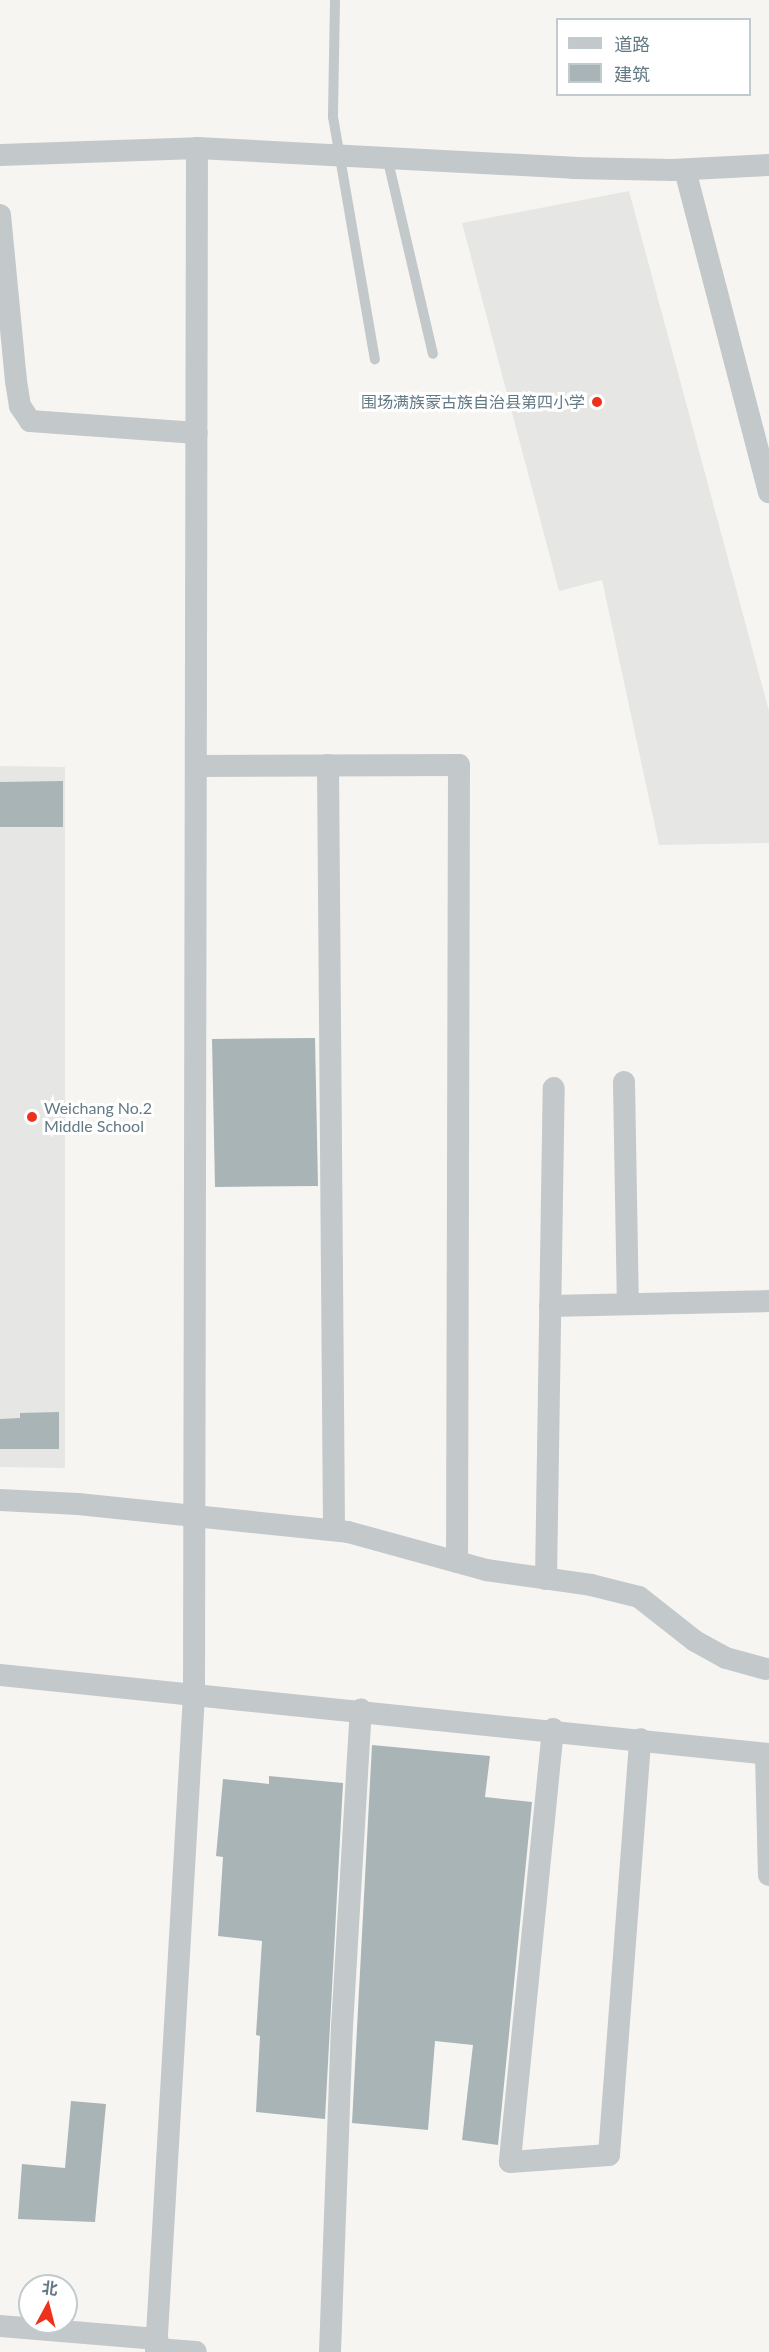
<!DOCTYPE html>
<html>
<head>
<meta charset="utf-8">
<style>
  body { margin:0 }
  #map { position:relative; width:769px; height:2352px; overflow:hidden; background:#f6f5f2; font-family:Lato,"Noto Sans SC",sans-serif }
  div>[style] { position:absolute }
  .built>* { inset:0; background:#e6e7e5 }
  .building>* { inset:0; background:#a9b4b7 }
  .service>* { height:10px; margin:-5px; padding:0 5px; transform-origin:5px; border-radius:5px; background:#c3c8ca }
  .minor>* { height:22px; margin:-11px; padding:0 11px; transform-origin:11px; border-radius:11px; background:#c3c8ca }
  .dots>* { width:16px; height:16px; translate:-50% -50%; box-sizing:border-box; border:3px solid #fff; border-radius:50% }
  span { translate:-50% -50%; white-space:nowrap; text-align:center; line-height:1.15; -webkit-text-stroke:6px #fff; paint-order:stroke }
  .poi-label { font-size:16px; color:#637a85 }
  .right { translate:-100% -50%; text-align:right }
  .left { translate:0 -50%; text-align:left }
  .legend { position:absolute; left:556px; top:18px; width:195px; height:78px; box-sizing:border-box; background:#fff; border:2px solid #c1cace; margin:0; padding:8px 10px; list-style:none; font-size:18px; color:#637a85 }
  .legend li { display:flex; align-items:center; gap:12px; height:30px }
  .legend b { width:30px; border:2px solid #c1cace }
  .north { position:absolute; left:18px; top:2274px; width:60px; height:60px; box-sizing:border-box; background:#fff; border:2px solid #c1cace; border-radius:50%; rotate:7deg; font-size:16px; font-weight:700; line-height:24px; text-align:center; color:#637a85 }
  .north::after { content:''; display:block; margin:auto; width:21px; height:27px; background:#ed311b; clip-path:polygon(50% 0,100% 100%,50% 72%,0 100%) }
</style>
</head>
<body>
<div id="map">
  <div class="built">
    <i style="clip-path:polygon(629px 191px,769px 711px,769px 843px,659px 845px,602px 580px,559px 591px,462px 223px)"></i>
    <i style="clip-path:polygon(0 766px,65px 767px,65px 1468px,0 1467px)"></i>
  </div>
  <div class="building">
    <i style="clip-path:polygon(63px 781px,63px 827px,0 827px,0 782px)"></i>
    <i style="clip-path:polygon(315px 1038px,318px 1186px,215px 1187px,212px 1039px)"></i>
    <i style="clip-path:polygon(59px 1412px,59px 1449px,0 1449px,0 1419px,20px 1418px,20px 1413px)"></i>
    <i style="clip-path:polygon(372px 1745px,490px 1756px,485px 1797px,532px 1802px,498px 2145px,462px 2140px,473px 2045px,435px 2041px,428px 2130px,352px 2123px)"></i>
    <i style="clip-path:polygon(269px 1776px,343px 1783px,325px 2119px,256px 2112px,260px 2036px,256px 2035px,262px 1941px,218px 1936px,223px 1857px,216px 1856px,223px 1779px,269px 1784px)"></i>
    <i style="clip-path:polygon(71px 2101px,106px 2104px,95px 2222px,18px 2219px,22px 2164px,65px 2168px)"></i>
  </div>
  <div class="service">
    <i style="left:335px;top:0;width:117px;rotate:91deg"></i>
    <i style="left:333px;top:117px;width:246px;rotate:80.2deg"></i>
    <i style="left:388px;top:161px;width:198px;rotate:76.9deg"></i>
  </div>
  <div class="minor">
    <i style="left:0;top:155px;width:197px;rotate:-2deg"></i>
    <i style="left:197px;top:148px;width:377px;rotate:3deg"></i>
    <i style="left:573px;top:168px;width:99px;rotate:1.2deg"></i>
    <i style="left:672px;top:170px;width:97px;rotate:-3deg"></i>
    <i style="left:685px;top:170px;width:333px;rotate:75.4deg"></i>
    <i style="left:0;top:215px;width:167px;rotate:84.5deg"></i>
    <i style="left:16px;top:381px;width:25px;rotate:81deg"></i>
    <i style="left:20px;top:406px;width:18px;rotate:56deg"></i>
    <i style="left:30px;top:421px;width:167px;rotate:4.1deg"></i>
    <i style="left:328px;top:765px;width:765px;rotate:89.55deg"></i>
    <i style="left:198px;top:766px;width:261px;rotate:-0.2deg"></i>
    <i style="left:459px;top:765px;width:797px;rotate:90.14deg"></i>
    <i style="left:624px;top:1082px;width:222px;rotate:89deg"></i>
    <i style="left:550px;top:1306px;width:219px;rotate:-1.3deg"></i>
    <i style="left:0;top:1500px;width:78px;rotate:2.9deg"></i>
    <i style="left:78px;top:1504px;width:271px;rotate:5.9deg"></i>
    <i style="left:348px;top:1532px;width:143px;rotate:15.4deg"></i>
    <i style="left:486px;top:1570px;width:106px;rotate:8.1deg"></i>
    <i style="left:591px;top:1585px;width:49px;rotate:14deg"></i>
    <i style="left:639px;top:1597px;width:71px;rotate:38.2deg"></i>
    <i style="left:695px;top:1641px;width:35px;rotate:29deg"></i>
    <i style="left:726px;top:1658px;width:41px;rotate:15.4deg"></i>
    <i style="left:546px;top:1579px;width:491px;rotate:-89.1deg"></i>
    <i style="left:0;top:1675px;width:773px;rotate:5.87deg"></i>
    <i style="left:553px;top:1729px;width:435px;rotate:95.7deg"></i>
    <i style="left:510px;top:2162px;width:99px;rotate:-4deg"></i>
    <i style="left:609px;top:2155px;width:417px;rotate:-85.7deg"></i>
    <i style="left:766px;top:1754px;width:121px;rotate:88.6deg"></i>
    <i style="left:0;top:2326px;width:158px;rotate:4.7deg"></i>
    <i style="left:156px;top:2349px;width:40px;rotate:4.3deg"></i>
    <i style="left:156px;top:2352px;width:659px;rotate:-86.69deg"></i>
    <i style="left:194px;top:1694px;width:1546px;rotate:-89.89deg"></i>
    <i style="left:330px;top:2352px;width:325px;rotate:-87.9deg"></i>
    <i style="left:342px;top:2027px;width:318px;rotate:-86.6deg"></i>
  </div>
  <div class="dots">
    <i style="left:597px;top:402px;background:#ed311b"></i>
    <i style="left:32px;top:1117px;background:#ed311b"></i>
  </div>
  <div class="poi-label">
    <span class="right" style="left:585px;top:402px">围场满族蒙古族自治县第四小学</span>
    <span class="left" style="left:44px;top:1117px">Weichang No.2<br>Middle School</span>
  </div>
  <ul class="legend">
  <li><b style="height:8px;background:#c3c8ca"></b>道路</li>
  <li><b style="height:16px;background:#a9b4b7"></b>建筑</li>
  </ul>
  <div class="north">北</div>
</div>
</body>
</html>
